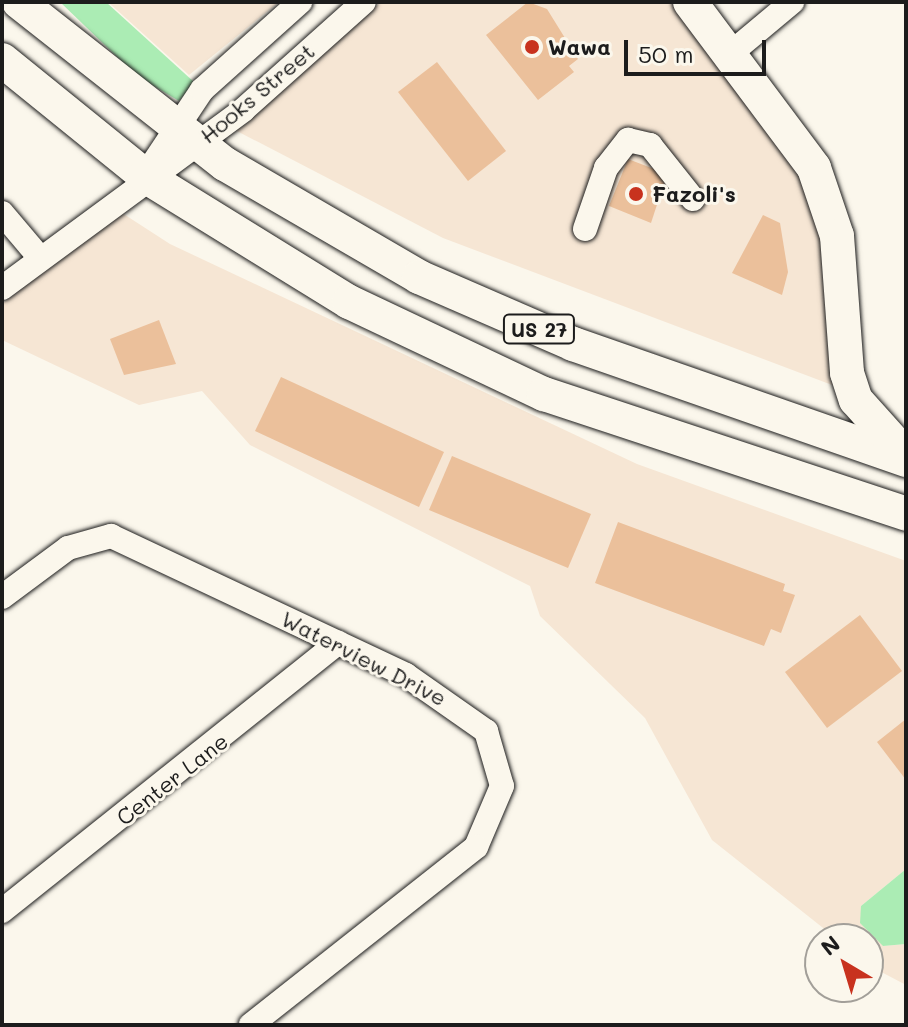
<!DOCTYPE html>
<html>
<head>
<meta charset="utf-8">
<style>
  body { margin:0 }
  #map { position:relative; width:908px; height:1027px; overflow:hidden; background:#fbf7ec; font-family:Mali,sans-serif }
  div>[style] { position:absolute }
  .built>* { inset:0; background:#f6e6d4 }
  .green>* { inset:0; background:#abecb4 }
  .building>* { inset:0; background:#ebc09b }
  .roads { filter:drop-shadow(0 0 2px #1c1c1c) drop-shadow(0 0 2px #1c1c1c) }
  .minor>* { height:24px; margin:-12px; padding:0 12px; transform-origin:12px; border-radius:12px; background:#fbf7ec }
  .highway>* { height:34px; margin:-17px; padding:0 17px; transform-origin:17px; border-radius:17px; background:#fbf7ec }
  .dots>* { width:22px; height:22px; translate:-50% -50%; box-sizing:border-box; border:4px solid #fbf7ec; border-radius:50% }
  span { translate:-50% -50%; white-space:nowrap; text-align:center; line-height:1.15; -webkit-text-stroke:6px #fbf7ec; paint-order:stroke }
  .shield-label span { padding:2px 6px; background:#fbf7ec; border:2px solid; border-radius:6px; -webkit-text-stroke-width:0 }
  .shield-label { font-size:20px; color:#1c1c1c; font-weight:700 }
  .poi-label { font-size:22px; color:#1c1c1c; font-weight:700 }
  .left { translate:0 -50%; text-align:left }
  .street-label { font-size:22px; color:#1c1c1c }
  .frame { position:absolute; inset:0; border:4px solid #1c1c1c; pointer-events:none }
  .north { position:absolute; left:804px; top:923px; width:80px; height:80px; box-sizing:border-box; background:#fbf7ec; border:2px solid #a29f99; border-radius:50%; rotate:322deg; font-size:22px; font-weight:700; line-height:32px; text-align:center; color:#1c1c1c }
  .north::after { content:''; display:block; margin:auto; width:28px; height:36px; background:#c8321e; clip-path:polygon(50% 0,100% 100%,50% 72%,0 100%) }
  .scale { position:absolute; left:624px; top:40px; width:142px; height:36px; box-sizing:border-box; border:4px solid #1c1c1c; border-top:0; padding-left:10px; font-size:24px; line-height:28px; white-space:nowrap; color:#1c1c1c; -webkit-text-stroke:6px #fbf7ec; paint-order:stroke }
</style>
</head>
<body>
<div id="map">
  <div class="built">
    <i style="clip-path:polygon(108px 2px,279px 2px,189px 75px)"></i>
    <i style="clip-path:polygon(381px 2px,675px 2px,818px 200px,840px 388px,443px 238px,235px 130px)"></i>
    <i style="clip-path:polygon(119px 211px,170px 244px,637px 464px,906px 561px,906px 869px,861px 906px,883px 946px,906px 944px,906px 985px,868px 965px,868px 939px,837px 939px,712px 840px,645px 718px,540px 616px,530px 586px,250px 445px,202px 391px,139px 405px,2px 340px,2px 304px)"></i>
  </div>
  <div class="green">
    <i style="clip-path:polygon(60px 2px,106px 2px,194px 82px,179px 101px,137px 76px)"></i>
    <i style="clip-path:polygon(906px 869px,906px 944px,883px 946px,860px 923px,861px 906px)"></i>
  </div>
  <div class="building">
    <i style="clip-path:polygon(528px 2px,547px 9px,578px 59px,569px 66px,574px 72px,538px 100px,486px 35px)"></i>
    <i style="clip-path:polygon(437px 62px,506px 151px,468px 181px,398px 92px)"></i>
    <i style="clip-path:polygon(628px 159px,667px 174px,651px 223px,609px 206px)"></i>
    <i style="clip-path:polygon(763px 215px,780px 223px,788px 272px,782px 295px,732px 273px)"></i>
    <i style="clip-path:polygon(159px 320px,176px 364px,124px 375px,110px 339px)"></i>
    <i style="clip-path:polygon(281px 377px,444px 452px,419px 507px,255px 431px)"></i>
    <i style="clip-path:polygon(452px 456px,591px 514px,568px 568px,429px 510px)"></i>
    <i style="clip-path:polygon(618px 522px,785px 584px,783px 591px,795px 595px,781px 633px,771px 629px,764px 646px,595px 583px)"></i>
    <i style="clip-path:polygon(860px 615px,902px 671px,827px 728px,785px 672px)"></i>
    <i style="clip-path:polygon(906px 719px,906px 780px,877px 742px)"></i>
  </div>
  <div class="roads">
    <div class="minor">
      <i style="left:731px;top:53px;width:80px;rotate:-39.9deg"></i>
      <i style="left:146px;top:174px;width:101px;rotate:-56.3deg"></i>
      <i style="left:202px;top:90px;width:132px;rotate:-41.9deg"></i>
      <i style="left:2px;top:213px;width:59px;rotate:49.8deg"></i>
      <i style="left:585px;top:229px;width:65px;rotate:-71deg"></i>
      <i style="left:606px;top:168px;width:36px;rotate:-52deg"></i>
      <i style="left:628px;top:140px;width:23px;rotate:13deg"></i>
      <i style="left:650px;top:145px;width:69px;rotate:51.5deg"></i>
      <i style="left:2px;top:288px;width:300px;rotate:-36.4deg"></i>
      <i style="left:243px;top:110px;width:162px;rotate:-41.8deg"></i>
      <i style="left:2px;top:597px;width:82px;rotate:-36.6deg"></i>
      <i style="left:68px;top:548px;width:45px;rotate:-15.6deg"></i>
      <i style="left:111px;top:536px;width:326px;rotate:25.2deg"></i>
      <i style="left:406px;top:675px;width:98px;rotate:35deg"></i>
      <i style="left:486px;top:731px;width:57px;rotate:73.8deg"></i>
      <i style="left:502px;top:786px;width:66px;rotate:113.1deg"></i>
      <i style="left:476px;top:847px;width:287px;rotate:141.7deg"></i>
      <i style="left:2px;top:911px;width:430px;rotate:-38.6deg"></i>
    </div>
    <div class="highway">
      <i style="left:19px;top:2px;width:262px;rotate:38.2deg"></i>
      <i style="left:225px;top:164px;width:225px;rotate:30.2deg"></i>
      <i style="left:419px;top:277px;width:168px;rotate:23.5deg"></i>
      <i style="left:573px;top:344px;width:353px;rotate:19.2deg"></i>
      <i style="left:690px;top:2px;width:207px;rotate:53.2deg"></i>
      <i style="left:814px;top:168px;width:72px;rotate:71.3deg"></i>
      <i style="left:837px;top:236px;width:137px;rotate:85.8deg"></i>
      <i style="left:847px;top:373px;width:28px;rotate:72deg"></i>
      <i style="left:856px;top:400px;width:75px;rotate:48.2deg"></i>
      <i style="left:2px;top:60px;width:184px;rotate:39deg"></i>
      <i style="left:145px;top:176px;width:240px;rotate:31.7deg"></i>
      <i style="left:349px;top:302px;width:216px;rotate:25.3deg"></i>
      <i style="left:544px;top:394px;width:381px;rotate:18.3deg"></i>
    </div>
  </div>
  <div class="dots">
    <i style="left:532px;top:47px;background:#c8321e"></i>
    <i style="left:636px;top:194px;background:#c8321e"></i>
  </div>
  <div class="shield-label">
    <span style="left:539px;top:329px">US 27</span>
  </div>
  <div class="poi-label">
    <span class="left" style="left:548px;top:47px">Wawa</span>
    <span class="left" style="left:652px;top:194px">Fazoli's</span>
  </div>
  <div class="street-label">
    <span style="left:257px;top:93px;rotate:-40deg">Hooks Street</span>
    <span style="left:364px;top:658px;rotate:27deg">Waterview Drive</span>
    <span style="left:172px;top:779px;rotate:-38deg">Center Lane</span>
  </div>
  <div class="frame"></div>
  <div class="north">N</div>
  <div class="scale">50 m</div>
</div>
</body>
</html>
